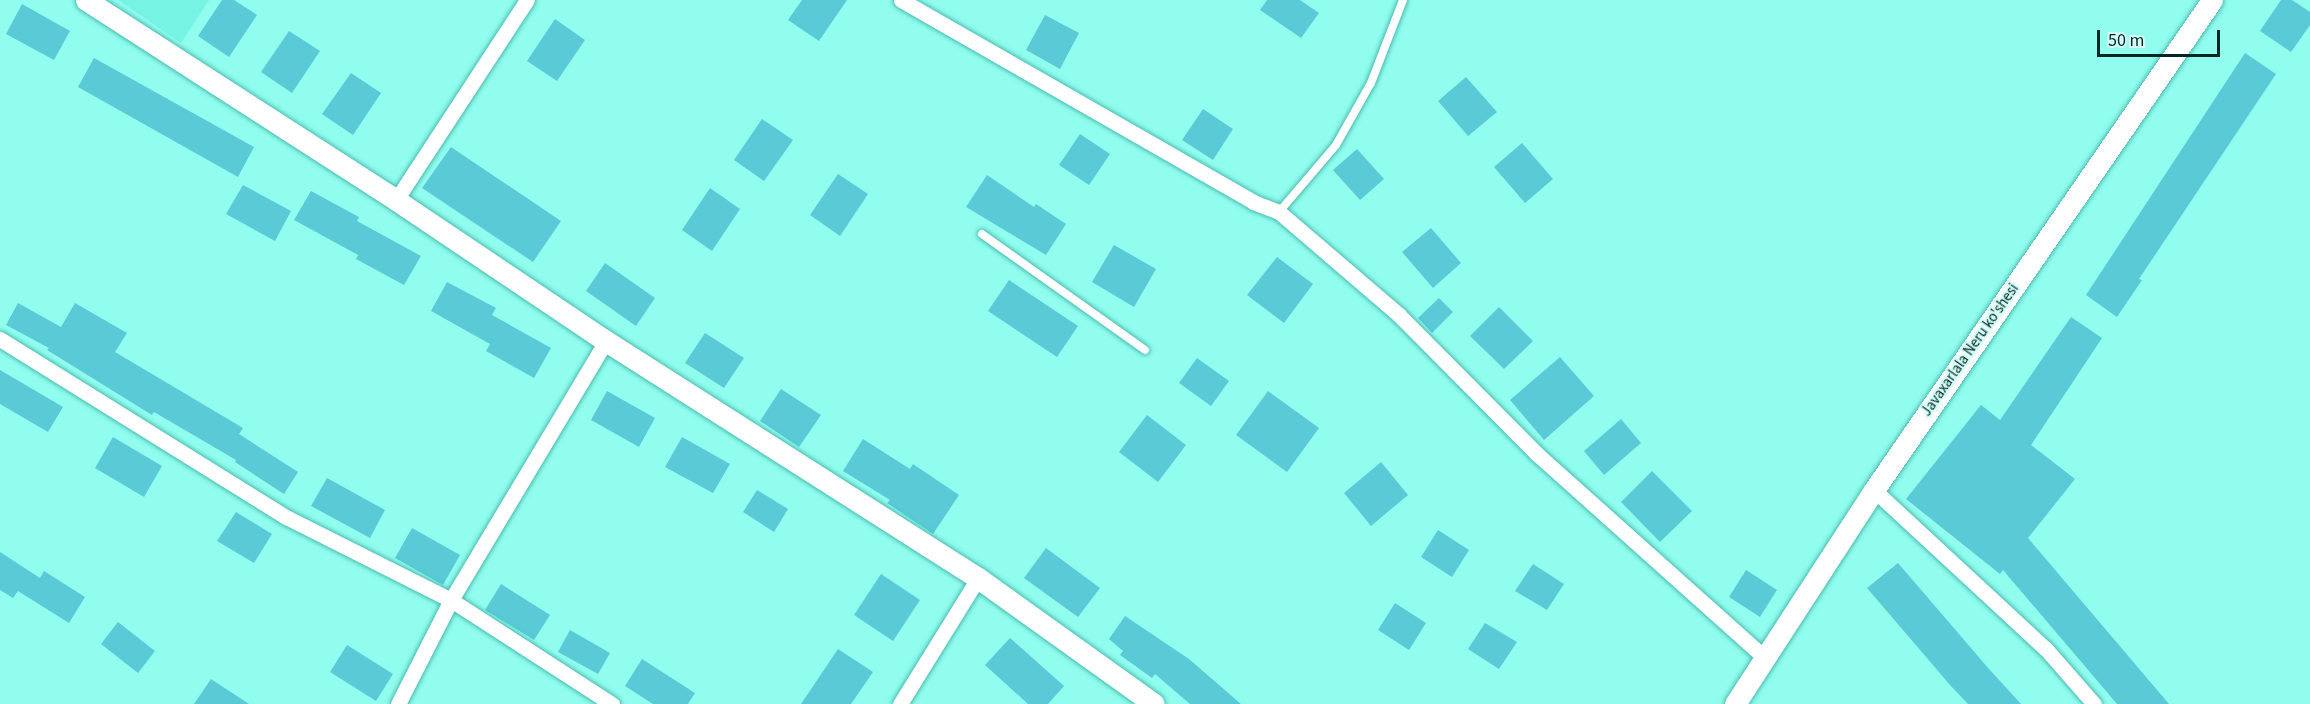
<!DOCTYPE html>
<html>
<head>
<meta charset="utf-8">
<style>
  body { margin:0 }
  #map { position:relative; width:2310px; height:704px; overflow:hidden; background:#90fdef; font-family:"Source Sans 3",sans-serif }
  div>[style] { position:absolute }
  .built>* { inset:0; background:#77f3e4 }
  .building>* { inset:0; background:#59cad6 }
  .roads { filter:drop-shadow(0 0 2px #4abbaf) drop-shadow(0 0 2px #4abbaf) }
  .lane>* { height:8px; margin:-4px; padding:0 4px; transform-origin:4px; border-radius:4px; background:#fff }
  .street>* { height:15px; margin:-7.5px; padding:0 7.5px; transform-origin:7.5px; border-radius:7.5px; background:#fff }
  .secondary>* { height:21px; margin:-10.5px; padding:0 10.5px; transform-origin:10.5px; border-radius:10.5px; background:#fff }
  span { translate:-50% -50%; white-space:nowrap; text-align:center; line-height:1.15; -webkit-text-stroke:4.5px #d5fdf7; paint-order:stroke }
  .street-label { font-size:15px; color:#022723 }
  .scale { position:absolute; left:2097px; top:30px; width:123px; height:27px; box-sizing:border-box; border:3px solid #022723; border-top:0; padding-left:8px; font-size:18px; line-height:21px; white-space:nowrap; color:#022723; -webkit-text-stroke:4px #d5fdf7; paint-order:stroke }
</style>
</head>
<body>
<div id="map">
  <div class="built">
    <i style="clip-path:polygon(118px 0,209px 0,181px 43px)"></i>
  </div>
  <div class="building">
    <i style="clip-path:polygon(222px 0,234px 0,257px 15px,229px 57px,198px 36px)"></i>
    <i style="clip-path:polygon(802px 0,847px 0,819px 41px,788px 20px)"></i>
    <i style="clip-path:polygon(1267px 0,1300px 0,1319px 13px,1301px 38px,1260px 10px)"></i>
    <i style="clip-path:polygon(2281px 0,2292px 0,2310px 12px,2310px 25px,2291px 52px,2260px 31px)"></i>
    <i style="clip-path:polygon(22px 4px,70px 31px,54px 60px,6px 34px)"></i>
    <i style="clip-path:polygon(1045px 15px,1079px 33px,1060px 69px,1026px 50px)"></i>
    <i style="clip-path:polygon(555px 19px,585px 40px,557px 81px,527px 61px)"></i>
    <i style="clip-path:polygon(289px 31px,320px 51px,292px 93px,261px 72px)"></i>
    <i style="clip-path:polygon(2245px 53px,2276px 74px,2139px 279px,2142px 280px,2117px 317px,2086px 295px)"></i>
    <i style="clip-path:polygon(94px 58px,254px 147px,238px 177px,78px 87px)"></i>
    <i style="clip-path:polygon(351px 73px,381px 93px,353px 135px,322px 114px)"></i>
    <i style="clip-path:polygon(1466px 77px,1497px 112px,1468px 136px,1438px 101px)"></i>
    <i style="clip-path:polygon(1203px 109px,1233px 129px,1213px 160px,1182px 140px)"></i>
    <i style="clip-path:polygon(762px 119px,793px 140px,764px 181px,734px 160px)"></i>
    <i style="clip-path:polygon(1080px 134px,1110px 154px,1089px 185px,1059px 165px)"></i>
    <i style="clip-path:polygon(1522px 143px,1553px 179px,1525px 203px,1494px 167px)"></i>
    <i style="clip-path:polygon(451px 147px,561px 221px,533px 262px,422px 188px)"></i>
    <i style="clip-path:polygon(1357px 149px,1384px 179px,1360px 200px,1333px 170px)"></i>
    <i style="clip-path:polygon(838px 174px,868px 194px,840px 236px,810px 215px)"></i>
    <i style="clip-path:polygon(987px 175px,1034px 207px,1036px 204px,1066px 224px,1046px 255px,966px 207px)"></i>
    <i style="clip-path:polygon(243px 185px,291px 211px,275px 241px,226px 214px)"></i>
    <i style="clip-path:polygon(710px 188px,740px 209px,712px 251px,682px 230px)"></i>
    <i style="clip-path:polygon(311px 191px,359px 217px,357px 221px,421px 256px,404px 285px,356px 259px,358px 255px,294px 220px)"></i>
    <i style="clip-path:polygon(1431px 228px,1461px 263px,1433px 288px,1402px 252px)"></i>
    <i style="clip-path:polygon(1114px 245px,1156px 269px,1134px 307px,1092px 282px)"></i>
    <i style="clip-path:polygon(1277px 257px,1313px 284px,1284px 323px,1247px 295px)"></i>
    <i style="clip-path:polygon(605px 263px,655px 298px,636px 326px,586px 291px)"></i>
    <i style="clip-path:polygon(1009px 280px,1078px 326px,1057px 357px,988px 311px)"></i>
    <i style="clip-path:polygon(447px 282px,496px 308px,492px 315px,551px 348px,534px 378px,486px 351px,490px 344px,431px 311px)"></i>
    <i style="clip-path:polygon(1439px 298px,1453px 312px,1432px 333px,1418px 318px)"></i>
    <i style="clip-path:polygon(18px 303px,61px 327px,75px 303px,127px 333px,115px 352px,243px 428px,239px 434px,298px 472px,284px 494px,235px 462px,236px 460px,154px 412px,152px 415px,47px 350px,49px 348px,6px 325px)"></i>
    <i style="clip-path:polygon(1499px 307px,1533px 341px,1504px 369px,1470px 336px)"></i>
    <i style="clip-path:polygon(2071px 317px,2102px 338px,2031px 445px,2075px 479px,2028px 538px,2169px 704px,2117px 704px,2003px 570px,2000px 574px,1906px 499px,1981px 405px,2000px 420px)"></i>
    <i style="clip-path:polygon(705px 333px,744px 358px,724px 388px,685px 363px)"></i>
    <i style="clip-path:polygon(1560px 357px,1594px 396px,1544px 440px,1510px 400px)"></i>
    <i style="clip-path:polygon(1197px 358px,1229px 381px,1211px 406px,1179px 383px)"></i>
    <i style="clip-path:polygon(0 370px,63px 407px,48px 432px,0 404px)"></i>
    <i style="clip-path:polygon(781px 389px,821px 415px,799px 447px,760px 421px)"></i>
    <i style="clip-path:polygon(607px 391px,655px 418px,639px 447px,591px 420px)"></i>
    <i style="clip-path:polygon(1268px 391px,1319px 428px,1287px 472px,1236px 435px)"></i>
    <i style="clip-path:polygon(1147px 415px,1186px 445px,1158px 482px,1119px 452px)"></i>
    <i style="clip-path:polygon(1621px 419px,1641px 443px,1604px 475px,1584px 451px)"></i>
    <i style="clip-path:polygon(113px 437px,162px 466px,144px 497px,95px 468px)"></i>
    <i style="clip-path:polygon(682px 437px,730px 464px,713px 493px,665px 467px)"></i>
    <i style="clip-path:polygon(863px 439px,910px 469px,913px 464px,959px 495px,933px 534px,887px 503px,890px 500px,843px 471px)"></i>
    <i style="clip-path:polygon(1381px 462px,1408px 495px,1371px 526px,1344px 493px)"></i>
    <i style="clip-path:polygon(1652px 471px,1692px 511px,1660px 542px,1621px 502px)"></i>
    <i style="clip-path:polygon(327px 478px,385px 510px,370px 538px,311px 506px)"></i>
    <i style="clip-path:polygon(757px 490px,788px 509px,774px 532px,743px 512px)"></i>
    <i style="clip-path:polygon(236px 512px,272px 534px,254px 563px,217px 541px)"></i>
    <i style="clip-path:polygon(412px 528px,460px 555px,443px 585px,395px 558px)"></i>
    <i style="clip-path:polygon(1438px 530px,1469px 550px,1452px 577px,1421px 557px)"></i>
    <i style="clip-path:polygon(1046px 548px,1100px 588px,1078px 617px,1024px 578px)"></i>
    <i style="clip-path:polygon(0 552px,40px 578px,44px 571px,85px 597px,69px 623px,18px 591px,13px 598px,0 590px)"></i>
    <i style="clip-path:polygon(1898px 563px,1989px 669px,2021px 704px,1968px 704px,1950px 685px,1867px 588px)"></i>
    <i style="clip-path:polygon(1533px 564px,1564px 584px,1547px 610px,1515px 591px)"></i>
    <i style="clip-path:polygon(1746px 570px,1777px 590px,1760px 617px,1729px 597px)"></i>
    <i style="clip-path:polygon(881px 574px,920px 600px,893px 641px,854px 615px)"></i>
    <i style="clip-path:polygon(501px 584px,550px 615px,534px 640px,485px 610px)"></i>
    <i style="clip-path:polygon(1395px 603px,1426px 623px,1409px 650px,1378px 630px)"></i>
    <i style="clip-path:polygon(1125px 616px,1189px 659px,1241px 704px,1190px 704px,1155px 674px,1152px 678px,1120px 655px,1123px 651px,1109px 639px)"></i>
    <i style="clip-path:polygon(118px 622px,155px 651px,138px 673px,101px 644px)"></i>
    <i style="clip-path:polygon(1485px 623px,1517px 642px,1499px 669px,1468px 649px)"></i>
    <i style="clip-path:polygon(570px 630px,610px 653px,598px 674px,558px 652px)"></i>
    <i style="clip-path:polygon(1010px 638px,1064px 686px,1048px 704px,1028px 704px,985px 665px)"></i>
    <i style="clip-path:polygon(347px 645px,393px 674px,376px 701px,330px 672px)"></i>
    <i style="clip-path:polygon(838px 649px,873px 672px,851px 704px,801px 704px)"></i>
    <i style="clip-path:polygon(642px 659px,695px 693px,688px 704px,653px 704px,625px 686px)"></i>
    <i style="clip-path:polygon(211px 679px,249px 704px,194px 704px)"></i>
  </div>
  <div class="roads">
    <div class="lane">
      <i style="left:1279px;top:212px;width:88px;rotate:-49.6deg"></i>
      <i style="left:1336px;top:145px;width:71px;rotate:-60.6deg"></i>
      <i style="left:1371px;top:83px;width:89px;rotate:-68.9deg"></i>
      <i style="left:982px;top:234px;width:200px;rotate:35.4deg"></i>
    </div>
    <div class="street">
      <i style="left:901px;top:0;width:406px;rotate:29.8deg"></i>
      <i style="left:1253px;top:202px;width:28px;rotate:21deg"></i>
      <i style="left:1279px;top:212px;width:158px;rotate:40.6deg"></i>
      <i style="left:1399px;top:315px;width:196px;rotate:45.2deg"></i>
      <i style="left:1537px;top:454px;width:305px;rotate:41.8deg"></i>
      <i style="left:396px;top:200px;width:239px;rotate:-56.8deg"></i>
      <i style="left:0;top:339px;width:337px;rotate:31.9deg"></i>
      <i style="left:286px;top:517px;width:185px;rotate:26.7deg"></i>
      <i style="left:451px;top:600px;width:192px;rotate:32.9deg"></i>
      <i style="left:1874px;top:490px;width:234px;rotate:42.8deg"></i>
      <i style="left:2046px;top:649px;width:73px;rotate:48.9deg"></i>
      <i style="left:398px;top:704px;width:117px;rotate:-63deg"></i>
      <i style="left:451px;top:600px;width:302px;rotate:-59.1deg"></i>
      <i style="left:900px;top:704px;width:148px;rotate:-58.2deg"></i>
    </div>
    <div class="secondary">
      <i style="left:86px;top:0;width:369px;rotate:32.8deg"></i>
      <i style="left:396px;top:200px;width:253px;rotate:33.9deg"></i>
      <i style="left:606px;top:341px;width:441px;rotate:32.5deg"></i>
      <i style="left:978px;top:578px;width:216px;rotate:35.6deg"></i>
      <i style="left:1735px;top:704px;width:255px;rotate:-57deg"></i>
      <i style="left:1874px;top:490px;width:595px;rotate:-55.4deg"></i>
    </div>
  </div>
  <div class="street-label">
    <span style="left:1970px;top:350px;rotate:-55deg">Javaxarlala Neru ko'shesi</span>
  </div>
  <div class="scale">50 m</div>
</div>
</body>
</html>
